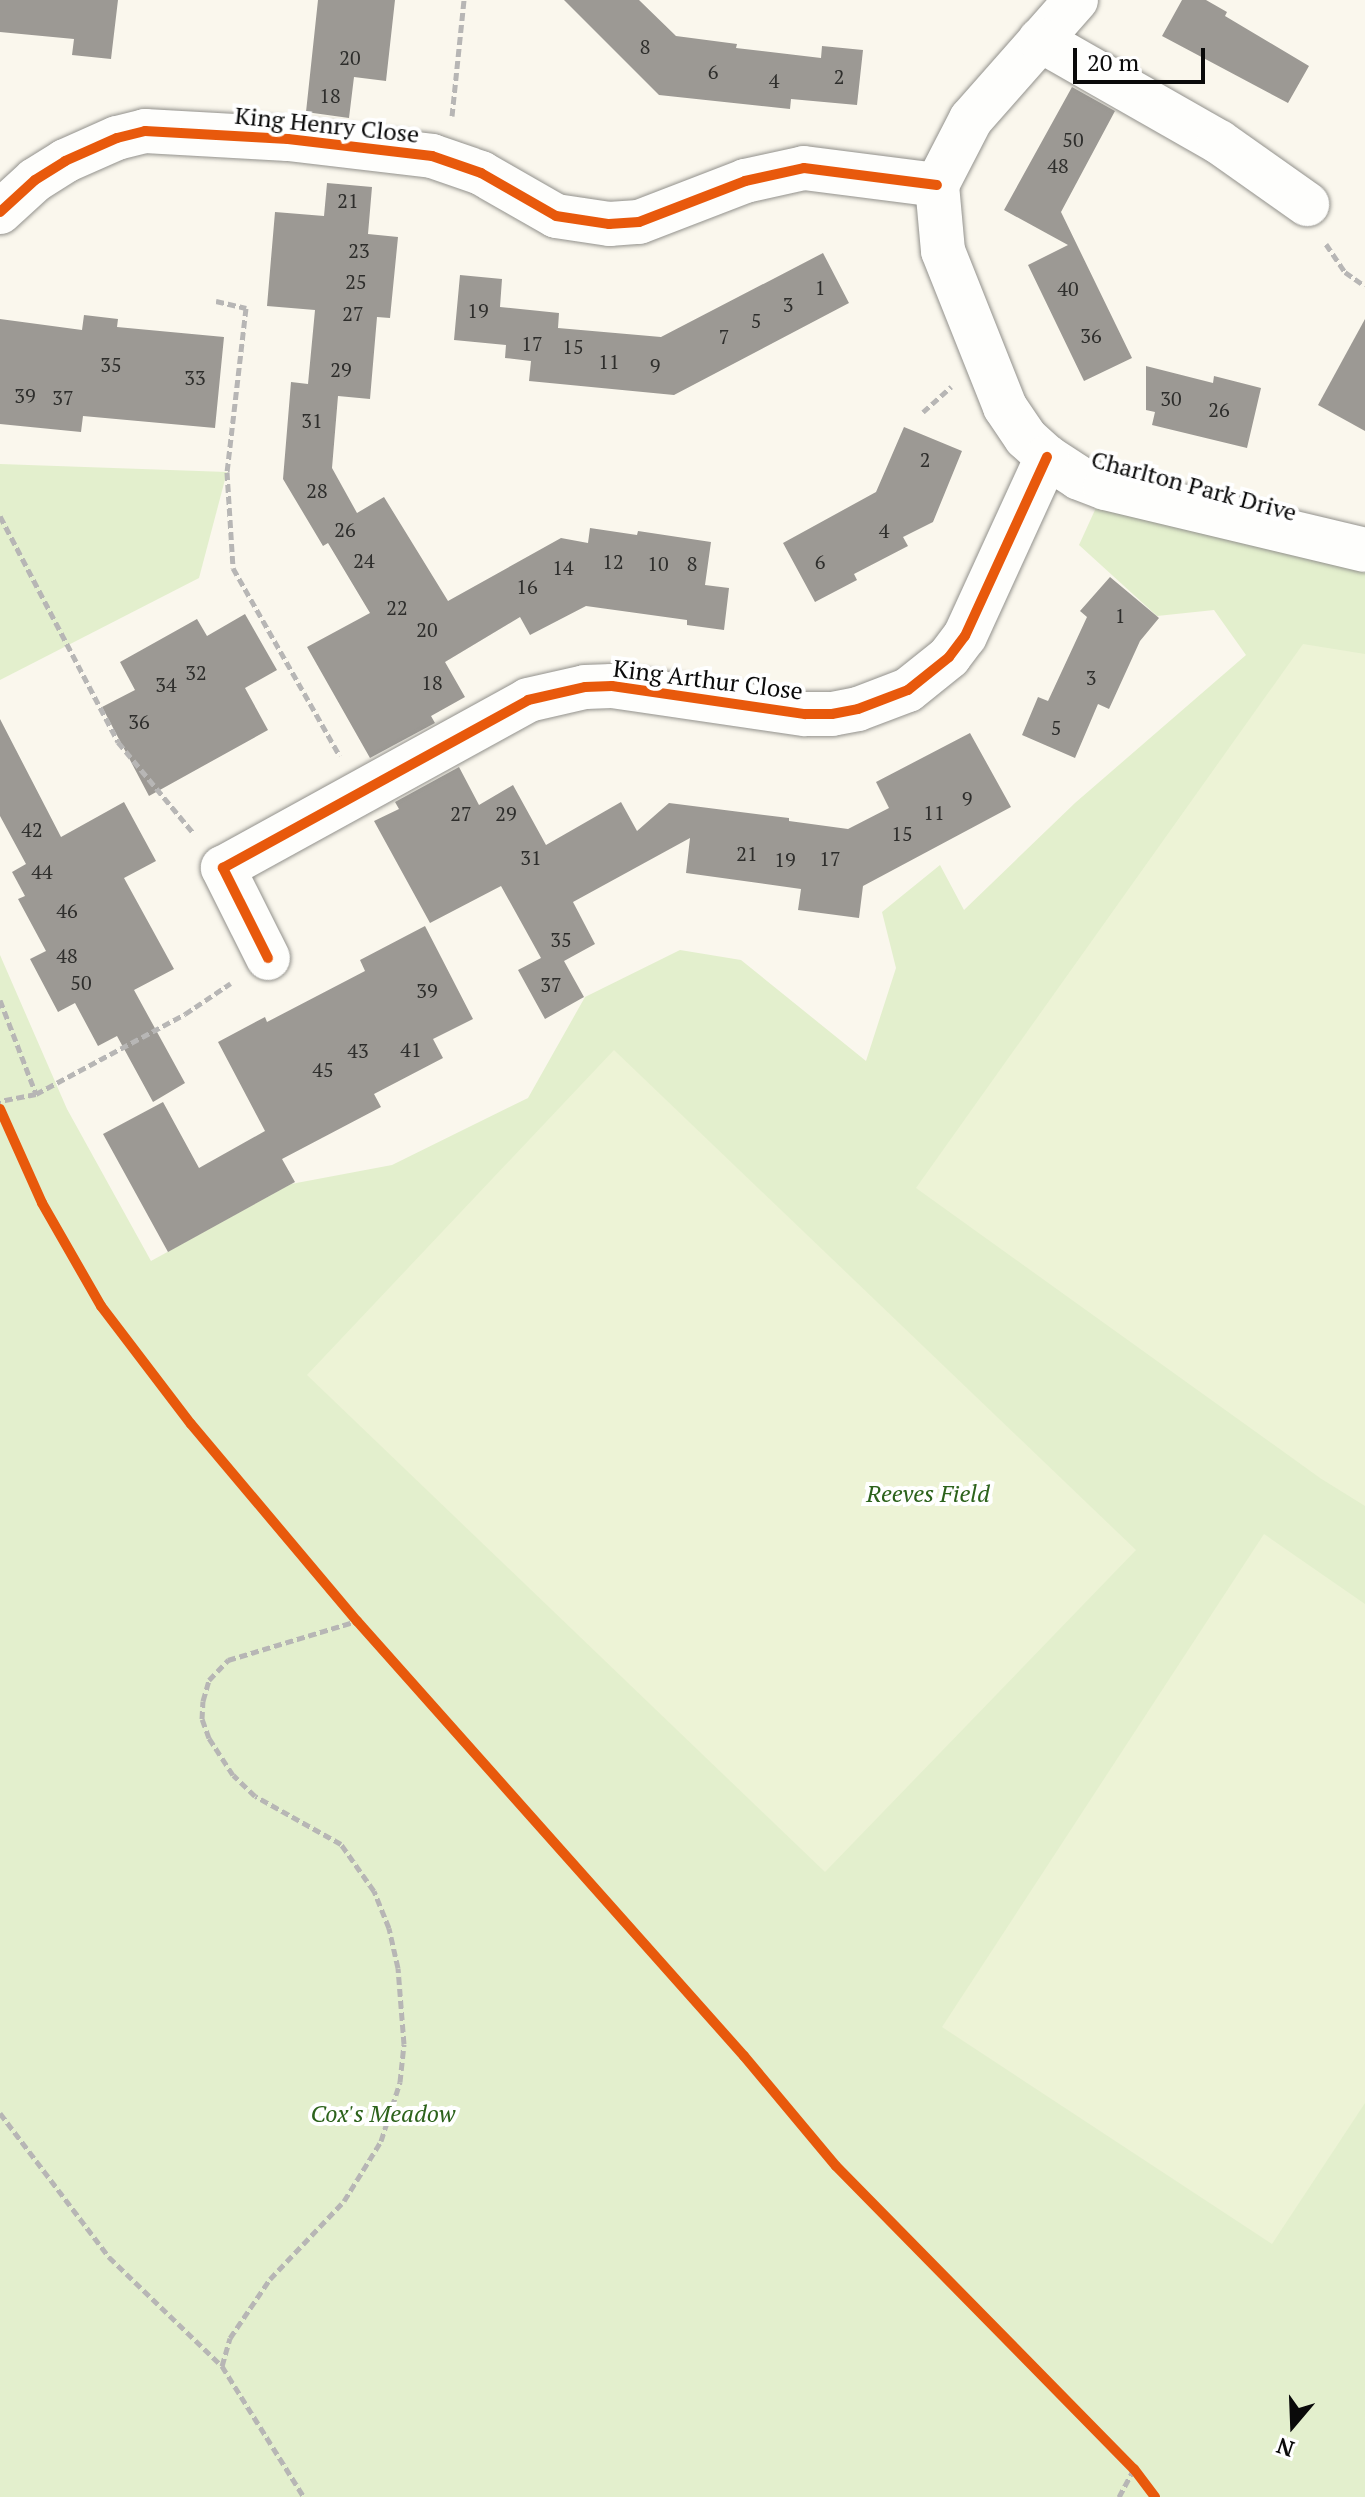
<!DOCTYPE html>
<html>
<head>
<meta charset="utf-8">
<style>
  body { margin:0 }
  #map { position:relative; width:1365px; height:2497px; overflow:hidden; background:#faf7ed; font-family:"PT Serif",serif }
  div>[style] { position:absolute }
  .green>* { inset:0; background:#e3efcd }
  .pitch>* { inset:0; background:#edf3d6 }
  .building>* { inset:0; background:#9c9994 }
  .path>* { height:5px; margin-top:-2.5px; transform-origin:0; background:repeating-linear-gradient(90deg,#b7b6b5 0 8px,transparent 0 12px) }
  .roads { filter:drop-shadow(0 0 2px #92918c) drop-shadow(0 0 2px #92918c) }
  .minor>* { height:44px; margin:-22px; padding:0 22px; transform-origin:22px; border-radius:22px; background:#fefefc }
  .cycleway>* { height:10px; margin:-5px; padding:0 5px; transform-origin:5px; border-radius:5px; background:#e8590c }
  span { translate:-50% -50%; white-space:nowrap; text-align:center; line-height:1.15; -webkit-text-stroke:8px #fff; paint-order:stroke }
  .number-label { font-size:20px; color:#2e2e2c }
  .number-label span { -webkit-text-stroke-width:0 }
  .street-label { font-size:24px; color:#0a0a0a }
  .park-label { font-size:24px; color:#2c621b; font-style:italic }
  .north { position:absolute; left:1253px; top:2385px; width:80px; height:80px; -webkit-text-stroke:6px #fff; paint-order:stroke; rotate:199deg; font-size:22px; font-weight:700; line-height:32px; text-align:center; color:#0a0a0a }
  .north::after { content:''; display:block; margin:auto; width:28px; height:36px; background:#0a0a0a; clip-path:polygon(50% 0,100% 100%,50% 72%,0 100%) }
  .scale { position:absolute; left:1073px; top:48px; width:132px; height:36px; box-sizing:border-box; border:4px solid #0a0a0a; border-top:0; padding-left:10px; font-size:24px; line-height:28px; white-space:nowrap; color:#0a0a0a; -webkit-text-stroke:6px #fff; paint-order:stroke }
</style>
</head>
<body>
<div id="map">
  <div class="green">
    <i style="clip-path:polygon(0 464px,227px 472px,199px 578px,0 680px)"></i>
    <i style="clip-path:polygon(1105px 488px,1365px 542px,1365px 2497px,0 2497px,0 955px,67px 1109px,151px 1261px,291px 1184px,392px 1165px,528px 1098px,585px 997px,680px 950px,741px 960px,866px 1061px,896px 968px,882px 912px,940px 865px,964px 910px,1075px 803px,1246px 655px,1214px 610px,1157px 616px,1079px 545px)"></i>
  </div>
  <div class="pitch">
    <i style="clip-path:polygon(1303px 644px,1365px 654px,1365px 1506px,1320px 1478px,916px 1188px)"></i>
    <i style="clip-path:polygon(614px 1050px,1136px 1550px,825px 1872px,307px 1375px)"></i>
    <i style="clip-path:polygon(1264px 1534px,1365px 1604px,1365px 2103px,1272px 2244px,942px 2027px)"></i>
  </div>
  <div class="building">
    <i style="clip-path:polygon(0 0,118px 0,111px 59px,72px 55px,74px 39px,0 32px)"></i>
    <i style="clip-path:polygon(318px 0,395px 0,386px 81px,354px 77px,349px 118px,306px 112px)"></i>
    <i style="clip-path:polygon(564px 0,639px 0,676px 36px,737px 44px,736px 48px,821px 58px,822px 46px,863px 50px,857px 105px,791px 99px,790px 109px,659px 95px)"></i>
    <i style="clip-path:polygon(1182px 0,1206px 0,1227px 12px,1225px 16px,1309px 66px,1288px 103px,1162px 36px)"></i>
    <i style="clip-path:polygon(1072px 87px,1115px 111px,1061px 212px,1132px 358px,1084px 381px,1028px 265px,1068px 245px,1004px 210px)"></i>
    <i style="clip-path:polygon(327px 183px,372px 187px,368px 234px,398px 237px,390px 318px,377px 317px,370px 399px,338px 396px,332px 468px,357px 513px,384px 497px,448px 601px,561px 538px,588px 543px,590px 528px,637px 535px,638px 531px,711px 542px,705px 585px,729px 588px,724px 630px,687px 625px,687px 620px,586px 606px,530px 635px,520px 617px,445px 662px,465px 697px,431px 716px,435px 723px,370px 758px,307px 647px,370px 613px,328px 543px,323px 546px,283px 479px,291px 382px,308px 384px,315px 310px,267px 306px,275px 212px,324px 216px)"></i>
    <i style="clip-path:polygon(823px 253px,849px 303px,674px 395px,529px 381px,531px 361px,505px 358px,506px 345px,454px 340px,460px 275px,502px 279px,500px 307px,559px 313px,558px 328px,661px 337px)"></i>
    <i style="clip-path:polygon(84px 315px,118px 319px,117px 327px,224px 337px,215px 428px,83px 416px,81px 432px,0 424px,0 319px,82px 330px)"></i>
    <i style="clip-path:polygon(1365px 319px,1365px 431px,1318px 405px)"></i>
    <i style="clip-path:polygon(1146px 366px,1213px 383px,1214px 376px,1261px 388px,1247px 448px,1152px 425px,1155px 412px,1146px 410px)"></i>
    <i style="clip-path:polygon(904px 427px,962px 451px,933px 522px,903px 537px,908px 546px,854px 574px,857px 580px,815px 602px,783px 543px,876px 492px)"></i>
    <i style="clip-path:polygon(1110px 577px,1159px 618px,1140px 641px,1109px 709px,1098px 704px,1075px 758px,1022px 735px,1038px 697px,1048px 701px,1087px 617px,1080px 611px)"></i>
    <i style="clip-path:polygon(245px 614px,277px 670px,245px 688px,268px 730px,149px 796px,102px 707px,135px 690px,120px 662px,197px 619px,207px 636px)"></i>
    <i style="clip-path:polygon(0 719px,61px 837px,124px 802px,156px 861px,124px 878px,174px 969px,134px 990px,185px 1083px,153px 1102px,117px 1036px,98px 1046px,75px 1003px,58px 1012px,30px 959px,46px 951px,18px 899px,25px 896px,12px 872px,26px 864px,0 816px)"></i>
    <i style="clip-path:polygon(970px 733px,1011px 807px,863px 886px,859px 918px,798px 910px,801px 889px,686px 873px,690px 838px,573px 902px,595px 944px,564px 961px,584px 997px,545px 1019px,518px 970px,541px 958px,501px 886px,430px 923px,374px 821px,399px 809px,395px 802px,459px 767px,479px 805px,513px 785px,546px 845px,621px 802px,637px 831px,669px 803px,789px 818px,789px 821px,848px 829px,889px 808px,876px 782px)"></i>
    <i style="clip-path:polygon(425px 926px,473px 1019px,433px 1039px,443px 1058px,374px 1094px,381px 1107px,282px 1159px,295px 1182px,168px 1252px,103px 1134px,163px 1102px,199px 1168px,265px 1131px,218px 1042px,265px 1017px,267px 1022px,365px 971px,360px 960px)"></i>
  </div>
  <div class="path">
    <i style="left:452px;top:116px;width:117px;rotate:-84.1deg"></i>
    <i style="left:1326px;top:244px;width:34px;rotate:56deg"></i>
    <i style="left:1345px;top:272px;width:24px;rotate:35deg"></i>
    <i style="left:216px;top:301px;width:31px;rotate:13deg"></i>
    <i style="left:246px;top:308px;width:165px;rotate:96.6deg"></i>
    <i style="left:227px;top:472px;width:96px;rotate:86.4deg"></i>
    <i style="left:233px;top:568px;width:216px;rotate:60.4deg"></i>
    <i style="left:923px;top:412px;width:38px;rotate:-42deg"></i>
    <i style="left:0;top:516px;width:255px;rotate:62.4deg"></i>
    <i style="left:118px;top:742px;width:119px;rotate:50.4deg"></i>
    <i style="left:0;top:1000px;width:101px;rotate:69deg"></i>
    <i style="left:36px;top:1094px;width:37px;rotate:169deg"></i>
    <i style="left:36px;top:1094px;width:169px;rotate:-28.2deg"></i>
    <i style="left:185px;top:1014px;width:55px;rotate:-34deg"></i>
    <i style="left:0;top:2113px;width:181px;rotate:52.9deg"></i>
    <i style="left:109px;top:2257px;width:157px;rotate:44deg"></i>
    <i style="left:222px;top:2366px;width:155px;rotate:58deg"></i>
    <i style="left:222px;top:2366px;width:29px;rotate:-74deg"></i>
    <i style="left:230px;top:2338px;width:71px;rotate:-55.9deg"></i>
    <i style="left:270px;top:2279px;width:108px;rotate:-46.5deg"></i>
    <i style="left:344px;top:2201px;width:70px;rotate:-58.3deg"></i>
    <i style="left:381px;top:2141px;width:62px;rotate:-72.1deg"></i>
    <i style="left:400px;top:2082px;width:38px;rotate:-84deg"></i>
    <i style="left:404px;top:2044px;width:76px;rotate:-94.5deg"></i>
    <i style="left:398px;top:1968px;width:41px;rotate:-102.7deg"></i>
    <i style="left:389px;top:1928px;width:40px;rotate:-112deg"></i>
    <i style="left:374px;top:1891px;width:57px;rotate:-125.1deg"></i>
    <i style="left:341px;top:1844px;width:98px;rotate:-150.8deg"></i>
    <i style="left:255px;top:1796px;width:30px;rotate:-136deg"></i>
    <i style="left:233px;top:1775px;width:44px;rotate:-123deg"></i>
    <i style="left:209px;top:1738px;width:20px;rotate:-110deg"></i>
    <i style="left:202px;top:1719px;width:18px;rotate:-87deg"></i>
    <i style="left:203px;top:1701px;width:22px;rotate:-74deg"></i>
    <i style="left:209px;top:1680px;width:28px;rotate:-46deg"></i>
    <i style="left:228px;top:1660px;width:135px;rotate:-16.8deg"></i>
    <i style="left:1119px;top:2497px;width:32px;rotate:-62deg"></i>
  </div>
  <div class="roads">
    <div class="minor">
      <i style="left:1076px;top:0;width:159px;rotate:131.4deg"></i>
      <i style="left:971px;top:119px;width:74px;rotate:117.3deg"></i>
      <i style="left:937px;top:185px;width:66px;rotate:84.8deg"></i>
      <i style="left:943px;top:251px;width:168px;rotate:68.3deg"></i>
      <i style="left:1005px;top:407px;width:37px;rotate:56deg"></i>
      <i style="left:1026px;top:438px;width:28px;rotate:42deg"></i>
      <i style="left:1047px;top:457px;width:38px;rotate:33deg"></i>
      <i style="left:1079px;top:478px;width:28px;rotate:21deg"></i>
      <i style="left:1105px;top:488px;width:267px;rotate:13.4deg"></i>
      <i style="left:1040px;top:40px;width:206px;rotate:29.7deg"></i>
      <i style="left:1219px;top:142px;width:108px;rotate:35.2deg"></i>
      <i style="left:0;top:212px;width:47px;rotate:-42.4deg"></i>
      <i style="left:35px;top:180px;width:36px;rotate:-32deg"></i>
      <i style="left:65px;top:161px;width:57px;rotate:-23.9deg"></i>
      <i style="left:117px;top:138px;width:29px;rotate:-14deg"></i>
      <i style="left:145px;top:131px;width:143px;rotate:3.2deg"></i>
      <i style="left:288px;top:139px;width:145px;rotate:6.7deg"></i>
      <i style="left:432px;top:156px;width:52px;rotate:19.1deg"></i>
      <i style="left:481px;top:173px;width:86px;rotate:29.8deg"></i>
      <i style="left:556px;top:216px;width:54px;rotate:8.6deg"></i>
      <i style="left:609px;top:224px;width:30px;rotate:-4deg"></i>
      <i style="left:639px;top:222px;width:114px;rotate:-21.1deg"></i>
      <i style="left:745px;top:181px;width:60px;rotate:-12.4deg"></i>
      <i style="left:804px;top:168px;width:134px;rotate:7.3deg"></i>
      <i style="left:268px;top:958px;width:101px;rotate:-116.6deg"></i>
      <i style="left:223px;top:868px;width:348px;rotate:-28.8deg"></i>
      <i style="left:528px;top:700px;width:58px;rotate:-12.8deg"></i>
      <i style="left:585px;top:687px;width:27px;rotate:-2deg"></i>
      <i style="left:612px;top:686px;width:195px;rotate:8.3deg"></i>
      <i style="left:805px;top:714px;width:27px"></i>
      <i style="left:832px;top:714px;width:26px;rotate:-11deg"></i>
      <i style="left:858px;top:709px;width:53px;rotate:-20.8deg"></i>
      <i style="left:908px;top:690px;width:53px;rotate:-38.8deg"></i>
      <i style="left:949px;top:657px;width:26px;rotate:-53deg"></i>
      <i style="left:965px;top:636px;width:197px;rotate:-65.4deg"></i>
    </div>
  </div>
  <div class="cycleway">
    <i style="left:0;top:212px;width:47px;rotate:-42.4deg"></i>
    <i style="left:35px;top:180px;width:36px;rotate:-32deg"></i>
    <i style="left:65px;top:161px;width:57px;rotate:-23.9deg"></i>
    <i style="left:117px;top:138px;width:29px;rotate:-14deg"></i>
    <i style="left:145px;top:131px;width:143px;rotate:3.2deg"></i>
    <i style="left:288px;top:139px;width:145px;rotate:6.7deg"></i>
    <i style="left:432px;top:156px;width:52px;rotate:19.1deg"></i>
    <i style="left:481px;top:173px;width:86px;rotate:29.8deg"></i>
    <i style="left:556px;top:216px;width:54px;rotate:8.6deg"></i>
    <i style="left:609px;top:224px;width:30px;rotate:-4deg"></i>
    <i style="left:639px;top:222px;width:114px;rotate:-21.1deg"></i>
    <i style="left:745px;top:181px;width:60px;rotate:-12.4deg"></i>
    <i style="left:804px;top:168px;width:134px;rotate:7.3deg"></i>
    <i style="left:268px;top:958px;width:101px;rotate:-116.6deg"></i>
    <i style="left:223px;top:868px;width:348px;rotate:-28.8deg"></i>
    <i style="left:528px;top:700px;width:58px;rotate:-12.8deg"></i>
    <i style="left:585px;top:687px;width:27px;rotate:-2deg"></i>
    <i style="left:612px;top:686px;width:195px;rotate:8.3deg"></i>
    <i style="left:805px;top:714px;width:27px"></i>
    <i style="left:832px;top:714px;width:26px;rotate:-11deg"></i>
    <i style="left:858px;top:709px;width:53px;rotate:-20.8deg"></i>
    <i style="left:908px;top:690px;width:53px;rotate:-38.8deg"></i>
    <i style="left:949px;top:657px;width:26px;rotate:-53deg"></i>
    <i style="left:965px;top:636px;width:197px;rotate:-65.4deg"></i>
    <i style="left:0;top:1109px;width:103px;rotate:65.9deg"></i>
    <i style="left:42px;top:1203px;width:119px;rotate:60.2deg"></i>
    <i style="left:101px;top:1306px;width:148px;rotate:52.7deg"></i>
    <i style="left:191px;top:1424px;width:258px;rotate:49.9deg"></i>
    <i style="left:357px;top:1621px;width:582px;rotate:48.34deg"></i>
    <i style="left:744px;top:2056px;width:143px;rotate:50.1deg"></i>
    <i style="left:836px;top:2166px;width:425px;rotate:45.5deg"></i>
    <i style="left:1134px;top:2469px;width:35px;rotate:53deg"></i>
  </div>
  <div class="number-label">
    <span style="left:645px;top:46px">8</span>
    <span style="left:350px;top:57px">20</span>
    <span style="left:713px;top:71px">6</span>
    <span style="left:839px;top:76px">2</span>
    <span style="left:774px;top:80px">4</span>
    <span style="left:330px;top:95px">18</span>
    <span style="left:1073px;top:139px">50</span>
    <span style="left:1058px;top:165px">48</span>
    <span style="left:348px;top:200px">21</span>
    <span style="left:359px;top:250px">23</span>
    <span style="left:356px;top:281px">25</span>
    <span style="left:820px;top:287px">1</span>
    <span style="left:1068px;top:288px">40</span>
    <span style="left:788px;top:304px">3</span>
    <span style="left:478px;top:310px">19</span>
    <span style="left:353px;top:313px">27</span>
    <span style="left:756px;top:320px">5</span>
    <span style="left:1091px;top:335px">36</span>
    <span style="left:724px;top:336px">7</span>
    <span style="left:532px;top:343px">17</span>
    <span style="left:573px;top:346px">15</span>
    <span style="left:609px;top:361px">11</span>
    <span style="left:111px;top:364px">35</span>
    <span style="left:655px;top:365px">9</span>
    <span style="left:341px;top:369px">29</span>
    <span style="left:195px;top:377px">33</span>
    <span style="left:25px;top:395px">39</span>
    <span style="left:63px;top:397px">37</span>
    <span style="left:1171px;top:398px">30</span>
    <span style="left:1219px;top:409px">26</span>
    <span style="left:312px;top:420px">31</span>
    <span style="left:925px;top:459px">2</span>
    <span style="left:317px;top:490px">28</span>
    <span style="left:345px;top:529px">26</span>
    <span style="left:884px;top:530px">4</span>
    <span style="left:364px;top:560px">24</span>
    <span style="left:613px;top:561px">12</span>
    <span style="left:820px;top:561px">6</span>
    <span style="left:658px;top:563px">10</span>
    <span style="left:692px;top:563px">8</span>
    <span style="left:563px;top:567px">14</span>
    <span style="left:527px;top:586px">16</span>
    <span style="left:397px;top:607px">22</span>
    <span style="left:1120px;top:615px">1</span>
    <span style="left:427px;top:629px">20</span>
    <span style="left:196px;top:672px">32</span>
    <span style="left:1091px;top:677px">3</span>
    <span style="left:432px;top:682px">18</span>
    <span style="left:166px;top:684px">34</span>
    <span style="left:139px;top:721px">36</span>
    <span style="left:1056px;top:727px">5</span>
    <span style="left:967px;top:798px">9</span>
    <span style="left:934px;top:812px">11</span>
    <span style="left:461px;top:813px">27</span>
    <span style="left:506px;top:813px">29</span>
    <span style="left:32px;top:829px">42</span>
    <span style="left:902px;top:833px">15</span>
    <span style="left:747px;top:853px">21</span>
    <span style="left:531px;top:857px">31</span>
    <span style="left:830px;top:858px">17</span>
    <span style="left:785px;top:859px">19</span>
    <span style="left:42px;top:871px">44</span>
    <span style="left:67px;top:910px">46</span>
    <span style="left:561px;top:939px">35</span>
    <span style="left:67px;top:955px">48</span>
    <span style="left:81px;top:982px">50</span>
    <span style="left:551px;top:984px">37</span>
    <span style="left:427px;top:990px">39</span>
    <span style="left:411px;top:1049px">41</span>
    <span style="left:358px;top:1050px">43</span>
    <span style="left:323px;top:1069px">45</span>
  </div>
  <div class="street-label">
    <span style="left:327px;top:125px;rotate:6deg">King Henry Close</span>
    <span style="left:1194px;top:486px;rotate:15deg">Charlton Park Drive</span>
    <span style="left:708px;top:680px;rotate:7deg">King Arthur Close</span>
  </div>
  <div class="park-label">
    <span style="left:928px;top:1494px">Reeves Field</span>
    <span style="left:383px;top:2114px">Cox's Meadow</span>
  </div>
  <div class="north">N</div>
  <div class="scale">20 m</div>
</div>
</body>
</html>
